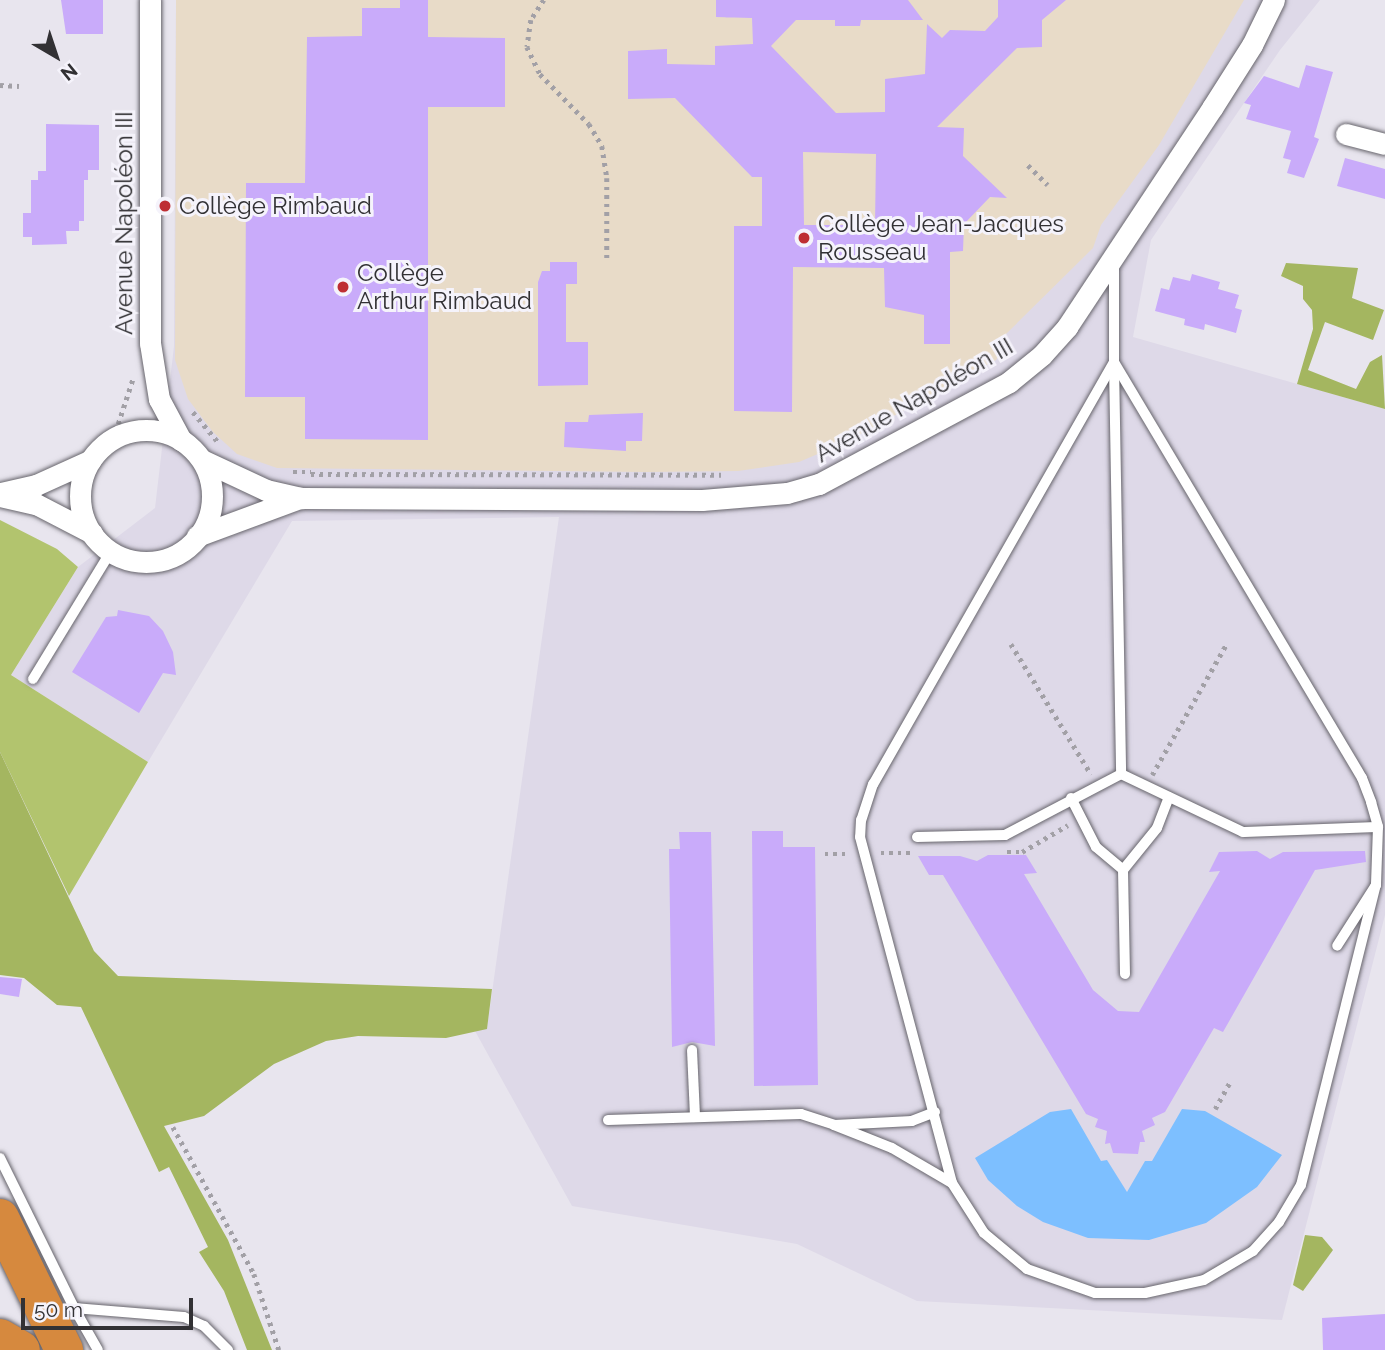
<!DOCTYPE html>
<html>
<head>
<meta charset="utf-8">
<style>
  body { margin:0 }
  #map { position:relative; width:1385px; height:1350px; overflow:hidden; background:#e8e5ee; font-family:Raleway,sans-serif }
  div>[style] { position:absolute }
  .built>* { inset:0; background:#ded9e8 }
  .education>* { inset:0; background:#e8dbc8 }
  .green>* { inset:0; background:#b2c46e }
  .forest>* { inset:0; background:#a4b660 }
  .water>* { inset:0; background:#7dbfff }
  .building>* { inset:0; background:#c9abfa }
  .path>* { height:4.5px; margin-top:-2.25px; transform-origin:0; background:repeating-linear-gradient(90deg,#a2a0a6 0 3.5px,transparent 0 8.5px) }
  .roads { filter:drop-shadow(0 0 2px #67656c) drop-shadow(0 0 2px #67656c) }
  .lane>* { height:10px; margin:-5px; padding:0 5px; transform-origin:5px; border-radius:5px; background:#fff }
  .street>* { height:21px; margin:-10.5px; padding:0 10.5px; transform-origin:10.5px; border-radius:10.5px; background:#fff }
  .street>.ring { margin:-10.5px; padding:0; box-sizing:content-box; background:none; border:21px solid #fff; border-radius:50% }
  .highway>* { height:38px; margin:-19px; padding:0 19px; transform-origin:19px; border-radius:19px; background:#d6893e }
  .dots>* { width:19px; height:19px; translate:-50% -50%; box-sizing:border-box; border:4px solid #f5f3fb; border-radius:50% }
  span { translate:-50% -50%; white-space:nowrap; text-align:center; line-height:1.15; -webkit-text-stroke:6px #f5f3fb; paint-order:stroke }
  .poi-label { font-size:24px; color:#323134 }
  .left { translate:0 -50%; text-align:left }
  .street-label { font-size:24px; color:#323134 }
  .north { position:absolute; left:21px; top:21px; width:70px; height:70px; -webkit-text-stroke:5px #f5f3fb; paint-order:stroke; rotate:141deg; font-size:19px; font-weight:700; line-height:28px; text-align:center; color:#323134 }
  .north::after { content:''; display:block; margin:auto; width:24px; height:32px; background:#323134; clip-path:polygon(50% 0,100% 100%,50% 72%,0 100%) }
  .scale { position:absolute; left:21px; top:1298px; width:172px; height:32px; box-sizing:border-box; border:4px solid #323134; border-top:0; padding-left:9px; font-size:21px; line-height:24px; white-space:nowrap; color:#323134; -webkit-text-stroke:5px #f5f3fb; paint-order:stroke }
</style>
</head>
<body>
<div id="map">
  <div class="built">
    <i style="clip-path:polygon(176px 0,1320px 0,1280px 50px,1151px 240px,1133px 337px,1385px 409px,1385px 915px,1282px 1320px,917px 1301px,797px 1244px,572px 1206px,475px 1031px,487px 1028px,559px 517px,292px 521px,148px 762px,11px 675px,78px 567px,155px 508px,174px 346px)"></i>
  </div>
  <div class="education">
    <i style="clip-path:polygon(176px 0,1244px 0,1159px 145px,1101px 225px,1093px 248px,1006px 334px,1008px 343px,996px 360px,848px 441px,799px 462px,738px 471px,646px 472px,277px 468px,237px 454px,213px 432px,188px 399px,175px 360px)"></i>
  </div>
  <div class="green">
    <i style="clip-path:polygon(0 520px,57px 549px,78px 567px,11px 675px,148px 762px,69px 896px,0 752px)"></i>
  </div>
  <div class="forest">
    <i style="clip-path:polygon(1286px 263px,1358px 268px,1352px 298px,1384px 310px,1373px 340px,1325px 322px,1308px 370px,1356px 389px,1370px 362px,1382px 355px,1385px 409px,1297px 384px,1313px 329px,1312px 310px,1303px 299px,1303px 286px,1281px 276px)"></i>
    <i style="clip-path:polygon(0 752px,94px 951px,118px 976px,492px 989px,487px 1029px,446px 1038px,358px 1036px,326px 1041px,274px 1064px,204px 1116px,164px 1126px,228px 1240px,272px 1350px,247px 1350px,224px 1291px,199px 1252px,208px 1247px,169px 1167px,159px 1172px,81px 1007px,57px 1005px,24px 978px,0 975px)"></i>
    <i style="clip-path:polygon(1305px 1235px,1322px 1237px,1333px 1250px,1303px 1291px,1293px 1285px)"></i>
  </div>
  <div class="water">
    <i style="clip-path:polygon(1071px 1109px,1101px 1161px,1107px 1160px,1127px 1192px,1145px 1161px,1152px 1161px,1182px 1109px,1205px 1111px,1282px 1155px,1257px 1187px,1206px 1223px,1149px 1240px,1088px 1238px,1043px 1222px,1017px 1206px,988px 1180px,975px 1158px,1050px 1112px)"></i>
  </div>
  <div class="building">
    <i style="clip-path:polygon(61px 0,103px 0,103px 34px,66px 34px)"></i>
    <i style="clip-path:polygon(400px 0,428px 0,428px 37px,505px 38px,505px 107px,428px 107px,428px 440px,305px 439px,305px 397px,245px 397px,246px 183px,305px 183px,307px 37px,362px 36px,362px 8px,400px 8px)"></i>
    <i style="clip-path:polygon(evenodd,716px 0,908px 0,923px 20px,861px 20px,860px 26px,835px 26px,835px 20px,796px 20px,771px 46px,836px 113px,885px 112px,885px 79px,925px 74px,927px 24px,942px 38px,950px 30px,985px 31px,998px 17px,998px 0,1066px 0,1042px 20px,1042px 47px,1017px 48px,937px 127px,964px 128px,963px 156px,1007px 198px,990px 197px,964px 224px,963px 251px,950px 252px,950px 344px,924px 344px,924px 315px,885px 307px,884px 268px,793px 267px,792px 412px,734px 411px,734px 226px,762px 226px,762px 177px,752px 177px,675px 98px,628px 99px,628px 51px,667px 49px,667px 64px,715px 65px,715px 46px,753px 44px,752px 18px,716px 17px,716px 0,803px 152px,876px 154px,875px 225px,804px 225px,803px 152px)"></i>
    <i style="clip-path:polygon(1306px 65px,1333px 72px,1314px 137px,1319px 139px,1304px 178px,1287px 173px,1291px 160px,1283px 158px,1291px 131px,1246px 119px,1251px 105px,1244px 103px,1264px 76px,1299px 88px)"></i>
    <i style="clip-path:polygon(46px 124px,99px 125px,99px 170px,88px 170px,88px 180px,84px 180px,84px 221px,79px 221px,79px 231px,66px 231px,67px 244px,32px 245px,32px 237px,23px 237px,23px 213px,31px 213px,31px 180px,38px 180px,38px 171px,46px 171px)"></i>
    <i style="clip-path:polygon(1345px 158px,1385px 169px,1385px 199px,1337px 186px)"></i>
    <i style="clip-path:polygon(550px 262px,577px 262px,577px 284px,566px 284px,566px 342px,588px 342px,588px 385px,538px 386px,538px 282px,542px 271px,550px 271px)"></i>
    <i style="clip-path:polygon(1192px 274px,1220px 282px,1218px 289px,1239px 295px,1235px 308px,1242px 310px,1236px 333px,1205px 324px,1204px 330px,1184px 325px,1185px 319px,1155px 311px,1161px 288px,1169px 290px,1173px 277px,1190px 281px)"></i>
    <i style="clip-path:polygon(643px 413px,642px 441px,626px 441px,626px 451px,564px 447px,565px 422px,588px 422px,589px 415px)"></i>
    <i style="clip-path:polygon(118px 610px,149px 616px,163px 631px,173px 652px,176px 675px,163px 673px,139px 713px,72px 672px,106px 617px,117px 616px)"></i>
    <i style="clip-path:polygon(752px 831px,783px 831px,783px 847px,815px 847px,818px 1085px,754px 1086px)"></i>
    <i style="clip-path:polygon(679px 832px,711px 832px,715px 1046px,692px 1042px,672px 1047px,669px 849px,680px 849px)"></i>
    <i style="clip-path:polygon(1257px 851px,1270px 859px,1283px 852px,1365px 851px,1366px 862px,1315px 870px,1223px 1032px,1214px 1028px,1165px 1112px,1152px 1118px,1155px 1125px,1142px 1131px,1145px 1142px,1140px 1142px,1138px 1154px,1113px 1153px,1110px 1143px,1105px 1144px,1107px 1131px,1095px 1127px,1098px 1119px,1086px 1114px,943px 875px,929px 875px,918px 856px,960px 856px,977px 861px,988px 855px,1026px 855px,1037px 873px,1024px 874px,1093px 990px,1118px 1011px,1139px 1012px,1220px 871px,1209px 872px,1219px 852px)"></i>
    <i style="clip-path:polygon(0 977px,22px 979px,19px 997px,0 994px)"></i>
    <i style="clip-path:polygon(1385px 1314px,1385px 1350px,1323px 1350px,1322px 1318px)"></i>
  </div>
  <div class="path">
    <i style="left:544px;top:0;width:24px;rotate:123deg"></i>
    <i style="left:531px;top:20px;width:27px;rotate:98deg"></i>
    <i style="left:527px;top:47px;width:30px;rotate:64deg"></i>
    <i style="left:540px;top:74px;width:70px;rotate:45.6deg"></i>
    <i style="left:589px;top:124px;width:26px;rotate:59deg"></i>
    <i style="left:602px;top:146px;width:32px;rotate:81deg"></i>
    <i style="left:607px;top:178px;width:82px;rotate:90deg"></i>
    <i style="left:0;top:85px;width:19px;rotate:3deg"></i>
    <i style="left:1028px;top:165px;width:28px;rotate:45deg"></i>
    <i style="left:193px;top:412px;width:40px;rotate:50deg"></i>
    <i style="left:105px;top:444px;width:24px;rotate:-57deg"></i>
    <i style="left:118px;top:424px;width:48px;rotate:-71.9deg"></i>
    <i style="left:293px;top:472px;width:18px"></i>
    <i style="left:311px;top:474px;width:410px;rotate:0.1deg"></i>
    <i style="left:1011px;top:644px;width:153px;rotate:58.4deg"></i>
    <i style="left:1152px;top:775px;width:152px;rotate:-60.4deg"></i>
    <i style="left:1007px;top:852px;width:15px"></i>
    <i style="left:1022px;top:852px;width:53px;rotate:-30.4deg"></i>
    <i style="left:881px;top:853px;width:30px"></i>
    <i style="left:825px;top:854px;width:23px"></i>
    <i style="left:1215px;top:1109px;width:29px;rotate:-61deg"></i>
    <i style="left:173px;top:1127px;width:168px;rotate:61.1deg"></i>
    <i style="left:254px;top:1274px;width:80px;rotate:71.8deg"></i>
  </div>
  <div class="roads">
    <div class="lane">
      <i style="left:1114px;top:262px;width:100px;rotate:90deg"></i>
      <i style="left:1114px;top:362px;width:484px;rotate:59.2deg"></i>
      <i style="left:1362px;top:778px;width:26px;rotate:69deg"></i>
      <i style="left:1371px;top:802px;width:26px;rotate:74deg"></i>
      <i style="left:1378px;top:827px;width:58px;rotate:92deg"></i>
      <i style="left:1376px;top:885px;width:72px;rotate:122.6deg"></i>
      <i style="left:1114px;top:362px;width:486px;rotate:119.7deg"></i>
      <i style="left:873px;top:784px;width:38px;rotate:108deg"></i>
      <i style="left:861px;top:820px;width:17px;rotate:93deg"></i>
      <i style="left:860px;top:837px;width:358px;rotate:75.1deg"></i>
      <i style="left:952px;top:1183px;width:59px;rotate:57.4deg"></i>
      <i style="left:984px;top:1233px;width:56px;rotate:39.9deg"></i>
      <i style="left:1027px;top:1269px;width:72px;rotate:19.4deg"></i>
      <i style="left:1095px;top:1293px;width:50px"></i>
      <i style="left:1145px;top:1293px;width:60px;rotate:-12.4deg"></i>
      <i style="left:1204px;top:1280px;width:57px;rotate:-30.6deg"></i>
      <i style="left:1253px;top:1251px;width:39px;rotate:-48deg"></i>
      <i style="left:1279px;top:1222px;width:43px;rotate:-59.3deg"></i>
      <i style="left:1301px;top:1185px;width:309px;rotate:-76deg"></i>
      <i style="left:1114px;top:365px;width:409px;rotate:89deg"></i>
      <i style="left:33px;top:679px;width:150px;rotate:-58.6deg"></i>
      <i style="left:1071px;top:798px;width:55px;rotate:63deg"></i>
      <i style="left:1096px;top:847px;width:35px;rotate:40deg"></i>
      <i style="left:917px;top:837px;width:88px;rotate:-1.3deg"></i>
      <i style="left:1005px;top:835px;width:131px;rotate:-27.7deg"></i>
      <i style="left:1121px;top:774px;width:135px;rotate:25.4deg"></i>
      <i style="left:1243px;top:832px;width:135px;rotate:-2.1deg"></i>
      <i style="left:1125px;top:974px;width:104px;rotate:-91.1deg"></i>
      <i style="left:1123px;top:870px;width:54px;rotate:-51deg"></i>
      <i style="left:1157px;top:828px;width:33px;rotate:-69deg"></i>
      <i style="left:692px;top:1050px;width:67px;rotate:87.4deg"></i>
      <i style="left:935px;top:1112px;width:25px;rotate:159deg"></i>
      <i style="left:912px;top:1121px;width:78px;rotate:177.1deg"></i>
      <i style="left:834px;top:1125px;width:62px;rotate:21.6deg"></i>
      <i style="left:892px;top:1148px;width:69px;rotate:30.3deg"></i>
      <i style="left:608px;top:1120px;width:193px;rotate:-1.8deg"></i>
      <i style="left:801px;top:1114px;width:35px;rotate:18deg"></i>
      <i style="left:0;top:1158px;width:167px;rotate:63.7deg"></i>
      <i style="left:74px;top:1308px;width:110px;rotate:4.7deg"></i>
      <i style="left:184px;top:1317px;width:22px;rotate:24deg"></i>
      <i style="left:204px;top:1326px;width:34px;rotate:45deg"></i>
      <i style="left:74px;top:1308px;width:48px;rotate:60.3deg"></i>
    </div>
    <div class="street">
      <i style="left:150px;top:0;width:343px;rotate:90deg"></i>
      <i style="left:150px;top:343px;width:57px;rotate:80.9deg"></i>
      <i style="left:159px;top:399px;width:47px;rotate:61.8deg"></i>
      <i style="left:1346px;top:134px;width:40px;rotate:14.4deg"></i>
      <i class="ring" style="left:80px;top:430px;width:111px;height:111px"></i>
      <i style="left:202px;top:460px;width:71px;rotate:25.1deg"></i>
      <i style="left:266px;top:490px;width:37px;rotate:13deg"></i>
      <i style="left:302px;top:498px;width:400px;rotate:0.3deg"></i>
      <i style="left:702px;top:500px;width:85px;rotate:-4.7deg"></i>
      <i style="left:787px;top:493px;width:33px;rotate:-16deg"></i>
      <i style="left:819px;top:484px;width:216px;rotate:-28.2deg"></i>
      <i style="left:1009px;top:382px;width:43px;rotate:-39.3deg"></i>
      <i style="left:1042px;top:355px;width:38px;rotate:-48deg"></i>
      <i style="left:1067px;top:327px;width:263px;rotate:-56.5deg"></i>
      <i style="left:1212px;top:108px;width:75px;rotate:-57.6deg"></i>
      <i style="left:1252px;top:45px;width:50px;rotate:-63.9deg"></i>
      <i style="left:1px;top:493px;width:36px;rotate:-13deg"></i>
      <i style="left:36px;top:485px;width:60px;rotate:-24.4deg"></i>
      <i style="left:0;top:496px;width:37px;rotate:13deg"></i>
      <i style="left:36px;top:504px;width:63px;rotate:27.4deg"></i>
      <i style="left:197px;top:536px;width:110px;rotate:-20.3deg"></i>
    </div>
    <div class="highway">
      <i style="left:0;top:1218px;width:147px;rotate:64.1deg"></i>
      <i style="left:0;top:1338px;width:24px;rotate:30deg"></i>
    </div>
  </div>
  <div class="dots">
    <i style="left:165px;top:206px;background:#be2e33"></i>
    <i style="left:804px;top:238px;background:#be2e33"></i>
    <i style="left:343px;top:287px;background:#be2e33"></i>
  </div>
  <div class="poi-label">
    <span class="left" style="left:179px;top:206px">Collège Rimbaud</span>
    <span class="left" style="left:818px;top:238px">Collège Jean-Jacques<br>Rousseau</span>
    <span class="left" style="left:357px;top:287px">Collège<br>Arthur Rimbaud</span>
  </div>
  <div class="street-label">
    <span style="left:124px;top:223px;rotate:-90deg">Avenue Napoléon III</span>
    <span style="left:914px;top:400px;rotate:-30deg">Avenue Napoléon III</span>
  </div>
  <div class="north">N</div>
  <div class="scale">50 m</div>
</div>
</body>
</html>
